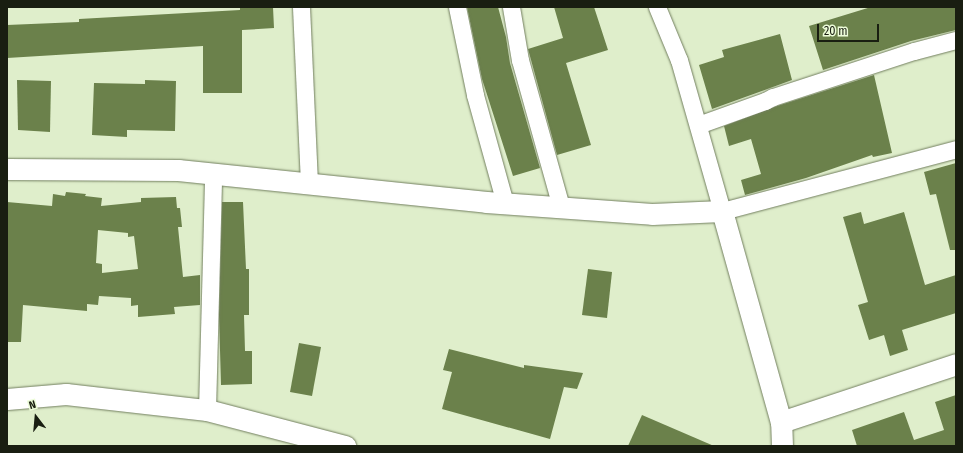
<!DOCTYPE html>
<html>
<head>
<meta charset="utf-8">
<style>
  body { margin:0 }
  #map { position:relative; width:963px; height:453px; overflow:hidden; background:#dfeecb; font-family:"Fira Sans Condensed",sans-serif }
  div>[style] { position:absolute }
  .building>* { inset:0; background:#6b814b }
  .roads { filter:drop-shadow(0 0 1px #727f5f) drop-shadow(0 0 1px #727f5f) }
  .minor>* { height:17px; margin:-8.5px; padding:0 8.5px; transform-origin:8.5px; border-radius:8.5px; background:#fff }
  .tertiary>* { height:21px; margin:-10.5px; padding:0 10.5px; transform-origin:10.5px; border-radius:10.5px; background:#fff }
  span { translate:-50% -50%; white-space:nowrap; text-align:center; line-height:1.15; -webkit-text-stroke:3.5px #ecfcd8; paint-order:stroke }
  .frame { position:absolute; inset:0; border:8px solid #191e11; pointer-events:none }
  .north { position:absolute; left:16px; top:397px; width:40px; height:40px; -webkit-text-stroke:3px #ecfcd8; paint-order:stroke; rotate:344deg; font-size:11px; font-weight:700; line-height:16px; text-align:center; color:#191e11 }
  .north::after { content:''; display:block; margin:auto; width:14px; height:18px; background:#191e11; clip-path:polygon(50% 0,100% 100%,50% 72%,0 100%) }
  .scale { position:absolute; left:817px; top:24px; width:62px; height:18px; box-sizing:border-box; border:2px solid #191e11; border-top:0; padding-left:5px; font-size:12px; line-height:14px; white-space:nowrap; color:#191e11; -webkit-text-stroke:3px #ecfcd8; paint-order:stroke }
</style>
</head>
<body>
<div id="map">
  <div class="building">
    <i style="clip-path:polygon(240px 7px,273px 7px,274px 28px,242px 30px,242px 93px,203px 93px,203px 46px,7px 58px,7px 25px,79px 22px,79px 19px,240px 10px)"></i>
    <i style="clip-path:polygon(467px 7px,498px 7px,506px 37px,510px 63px,540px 168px,513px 176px,482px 79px)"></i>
    <i style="clip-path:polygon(554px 7px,594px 7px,608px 50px,566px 63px,591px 145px,557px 155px,528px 49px,563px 38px)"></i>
    <i style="clip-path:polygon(871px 7px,956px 7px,956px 30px,911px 41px,823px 70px,809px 26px)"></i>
    <i style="clip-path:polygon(780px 34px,792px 80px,712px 109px,699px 65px,724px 57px,722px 50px)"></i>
    <i style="clip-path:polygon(874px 75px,892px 153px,873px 157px,872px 155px,806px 178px,745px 195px,741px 180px,761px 174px,751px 139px,729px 146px,724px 126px,777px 106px)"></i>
    <i style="clip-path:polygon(17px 80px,51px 81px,50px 132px,18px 130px)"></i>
    <i style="clip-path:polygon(145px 80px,176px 81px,175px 131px,127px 130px,127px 137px,92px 135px,94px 83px,145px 84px)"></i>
    <i style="clip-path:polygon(956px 163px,956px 250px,950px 250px,936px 194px,930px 195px,924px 172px)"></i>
    <i style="clip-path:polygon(evenodd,66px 192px,86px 194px,85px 196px,102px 198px,101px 206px,141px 202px,141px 198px,176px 197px,177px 208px,180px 208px,182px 227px,178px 227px,183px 277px,200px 275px,200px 305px,174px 307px,175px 314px,138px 317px,138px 305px,131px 306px,131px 298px,99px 296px,98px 305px,87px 304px,87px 311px,23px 305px,21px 342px,7px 342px,7px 202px,52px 206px,53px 194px,65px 196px,66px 192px,98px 230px,128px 233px,128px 237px,134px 236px,138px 269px,102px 273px,102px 264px,96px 263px,98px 230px)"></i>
    <i style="clip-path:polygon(222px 202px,243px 202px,246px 269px,249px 269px,249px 315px,244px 315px,245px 351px,252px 351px,252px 384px,221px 385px,219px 315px)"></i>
    <i style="clip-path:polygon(861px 212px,864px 224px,904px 212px,925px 285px,956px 275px,956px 313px,902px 330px,908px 350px,890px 356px,884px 335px,869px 340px,858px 305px,868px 302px,843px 217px)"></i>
    <i style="clip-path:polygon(588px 269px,612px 272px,607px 318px,582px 315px)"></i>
    <i style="clip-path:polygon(299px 343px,321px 347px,312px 396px,290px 392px)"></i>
    <i style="clip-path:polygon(449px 349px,524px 368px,524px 365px,583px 373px,577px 389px,564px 387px,550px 439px,442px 409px,452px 372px,443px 370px)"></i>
    <i style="clip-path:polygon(956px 395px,956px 446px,857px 446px,852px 430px,904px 412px,914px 440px,944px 430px,935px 402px)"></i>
    <i style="clip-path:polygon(642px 415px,714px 446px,628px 446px)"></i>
  </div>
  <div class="roads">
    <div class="minor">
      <i style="left:301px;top:7px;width:177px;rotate:87.4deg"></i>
      <i style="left:457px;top:7px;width:90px;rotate:78.4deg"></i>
      <i style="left:475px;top:95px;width:112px;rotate:74.5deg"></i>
      <i style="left:511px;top:7px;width:54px;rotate:80.4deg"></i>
      <i style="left:520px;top:60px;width:153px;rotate:74.4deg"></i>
      <i style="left:657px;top:7px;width:57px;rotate:67.5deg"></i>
      <i style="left:679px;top:60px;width:157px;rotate:74.1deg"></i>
      <i style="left:722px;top:211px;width:242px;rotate:-14.8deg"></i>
      <i style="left:698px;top:125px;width:71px;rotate:-19.7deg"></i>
      <i style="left:765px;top:101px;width:9px;rotate:-27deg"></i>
      <i style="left:773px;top:97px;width:148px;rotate:-18.1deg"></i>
      <i style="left:914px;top:51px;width:43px;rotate:-14.7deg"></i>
      <i style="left:207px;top:410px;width:236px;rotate:-88.5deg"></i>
    </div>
    <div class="tertiary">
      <i style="left:7px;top:169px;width:171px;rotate:0.3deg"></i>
      <i style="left:178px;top:170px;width:310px;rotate:5.9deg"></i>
      <i style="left:486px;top:202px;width:166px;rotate:4.1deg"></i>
      <i style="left:652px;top:214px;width:70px;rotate:-2.5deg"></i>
      <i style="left:722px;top:211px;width:219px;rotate:74.4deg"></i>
      <i style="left:7px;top:399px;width:59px;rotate:-4.8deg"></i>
      <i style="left:66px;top:394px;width:142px;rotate:6.5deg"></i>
      <i style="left:207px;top:410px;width:143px;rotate:14.6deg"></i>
      <i style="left:782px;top:446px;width:24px;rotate:-92deg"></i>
      <i style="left:781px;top:422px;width:184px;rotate:-18.3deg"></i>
    </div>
  </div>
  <div class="frame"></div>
  <div class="north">N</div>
  <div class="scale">20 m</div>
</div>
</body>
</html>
